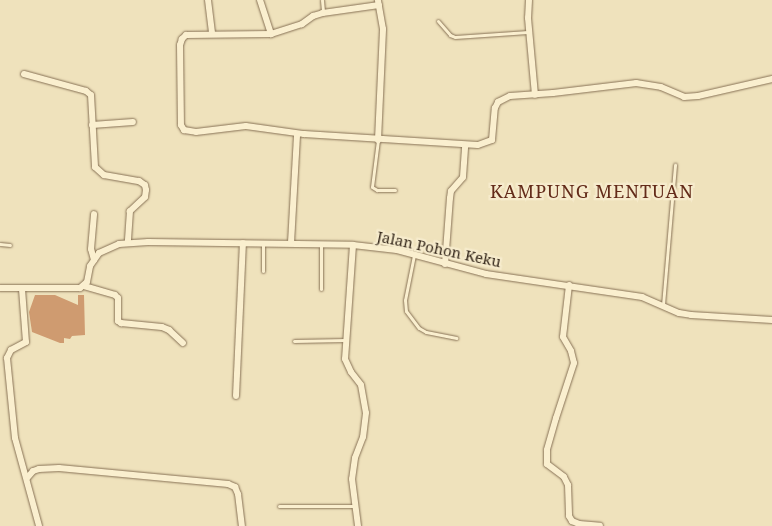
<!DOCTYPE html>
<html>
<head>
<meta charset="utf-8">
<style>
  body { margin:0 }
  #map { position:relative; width:772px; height:526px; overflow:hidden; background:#efe2bc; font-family:"Noto Serif",serif }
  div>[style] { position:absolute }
  .building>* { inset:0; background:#cf9b70 }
  .roads { filter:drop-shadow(0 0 1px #877155) drop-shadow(0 0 1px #877155) }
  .service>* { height:3px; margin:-1.5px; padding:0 1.5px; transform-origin:1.5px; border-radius:1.5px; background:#faefcf }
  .minor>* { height:6px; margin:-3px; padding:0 3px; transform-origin:3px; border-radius:3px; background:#faefcf }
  span { translate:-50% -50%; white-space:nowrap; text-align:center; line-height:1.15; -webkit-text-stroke:4.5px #f6ebcc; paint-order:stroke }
  .street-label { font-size:15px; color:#35281b }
  .quarter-label { font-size:18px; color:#632b19; letter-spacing:1px }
</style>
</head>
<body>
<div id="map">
  <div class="building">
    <i style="clip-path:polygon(35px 295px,55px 295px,78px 305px,78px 295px,84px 295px,85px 335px,72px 336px,70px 339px,64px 338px,64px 343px,60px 343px,32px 332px,29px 312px)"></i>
  </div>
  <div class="roads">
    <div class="service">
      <i style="left:322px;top:0;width:12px;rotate:85deg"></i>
      <i style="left:438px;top:21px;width:18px;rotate:49deg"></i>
      <i style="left:450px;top:35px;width:5px;rotate:22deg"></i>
      <i style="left:455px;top:37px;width:73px;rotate:-3.9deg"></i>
      <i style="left:378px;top:140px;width:47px;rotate:97.3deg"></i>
      <i style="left:372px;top:187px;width:6px;rotate:31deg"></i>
      <i style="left:377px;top:190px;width:18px"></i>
      <i style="left:0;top:244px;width:10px;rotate:6deg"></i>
      <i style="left:414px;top:255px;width:46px;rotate:101.3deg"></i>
      <i style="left:405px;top:300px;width:11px;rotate:85deg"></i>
      <i style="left:406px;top:311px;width:21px;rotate:53deg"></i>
      <i style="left:419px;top:328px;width:8px;rotate:30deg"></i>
      <i style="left:426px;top:332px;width:31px;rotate:11deg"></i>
      <i style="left:263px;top:271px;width:27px;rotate:-90deg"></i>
      <i style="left:321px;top:289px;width:44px;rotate:-90deg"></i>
      <i style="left:663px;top:305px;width:141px;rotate:-85.1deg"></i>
      <i style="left:294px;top:341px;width:52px;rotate:-1.1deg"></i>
      <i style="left:279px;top:506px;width:75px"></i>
    </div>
    <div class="minor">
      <i style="left:208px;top:0;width:33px;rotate:83deg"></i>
      <i style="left:260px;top:0;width:36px;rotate:72deg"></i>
      <i style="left:529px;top:0;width:18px;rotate:93deg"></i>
      <i style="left:528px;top:18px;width:77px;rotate:84.8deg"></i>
      <i style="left:379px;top:5px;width:57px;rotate:171.9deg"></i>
      <i style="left:323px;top:13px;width:10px;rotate:163deg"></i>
      <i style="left:313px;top:16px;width:14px;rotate:144deg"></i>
      <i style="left:302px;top:24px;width:33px;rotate:162deg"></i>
      <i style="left:271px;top:34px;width:85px;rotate:179.3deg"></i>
      <i style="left:186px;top:35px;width:6px;rotate:135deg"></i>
      <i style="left:182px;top:39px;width:6px;rotate:108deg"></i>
      <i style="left:180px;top:45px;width:80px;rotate:89.3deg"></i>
      <i style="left:181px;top:125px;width:6px;rotate:59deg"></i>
      <i style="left:184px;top:130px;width:12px;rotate:9deg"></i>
      <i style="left:196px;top:132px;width:50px;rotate:-6.8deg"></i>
      <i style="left:246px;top:126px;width:59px;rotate:7.9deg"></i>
      <i style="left:304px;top:134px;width:174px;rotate:3.6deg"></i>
      <i style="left:478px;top:145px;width:15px;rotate:-20deg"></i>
      <i style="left:492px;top:140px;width:32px;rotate:-85deg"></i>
      <i style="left:495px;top:108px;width:7px;rotate:-63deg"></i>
      <i style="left:498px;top:102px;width:13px;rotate:-27deg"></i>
      <i style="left:510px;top:96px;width:43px;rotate:-4deg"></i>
      <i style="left:553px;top:93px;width:84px;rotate:-6.9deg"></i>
      <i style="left:636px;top:83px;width:25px;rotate:9deg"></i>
      <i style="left:661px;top:87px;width:25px;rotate:23deg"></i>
      <i style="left:684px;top:97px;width:14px;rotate:-4deg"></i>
      <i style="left:698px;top:96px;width:76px;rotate:-12.9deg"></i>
      <i style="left:24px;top:74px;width:64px;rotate:15.3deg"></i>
      <i style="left:86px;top:91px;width:6px;rotate:39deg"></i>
      <i style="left:91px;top:95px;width:72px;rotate:86.8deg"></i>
      <i style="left:95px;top:167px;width:12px;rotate:42deg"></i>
      <i style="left:104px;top:175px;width:36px;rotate:10deg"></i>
      <i style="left:139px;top:181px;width:7px;rotate:34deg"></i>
      <i style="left:145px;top:185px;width:5px;rotate:79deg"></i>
      <i style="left:146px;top:190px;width:7px;rotate:98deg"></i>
      <i style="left:145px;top:197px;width:21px;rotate:137deg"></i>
      <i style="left:130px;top:211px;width:32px;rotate:94deg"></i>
      <i style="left:92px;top:125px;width:41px;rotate:-4.2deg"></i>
      <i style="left:378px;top:140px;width:111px;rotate:-87.4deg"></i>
      <i style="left:383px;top:29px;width:29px;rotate:-100deg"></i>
      <i style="left:291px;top:243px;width:109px;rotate:-86.8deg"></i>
      <i style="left:353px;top:245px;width:114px;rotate:94deg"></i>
      <i style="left:345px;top:359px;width:14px;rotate:65deg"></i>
      <i style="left:351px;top:372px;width:16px;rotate:52deg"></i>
      <i style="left:361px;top:385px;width:28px;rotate:80deg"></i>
      <i style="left:366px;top:413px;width:24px;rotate:97deg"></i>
      <i style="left:363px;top:437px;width:22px;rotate:111deg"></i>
      <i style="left:355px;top:458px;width:21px;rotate:98deg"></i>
      <i style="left:352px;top:479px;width:47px;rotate:82.7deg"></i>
      <i style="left:94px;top:260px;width:11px;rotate:-105deg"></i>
      <i style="left:91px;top:249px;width:35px;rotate:-85deg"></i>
      <i style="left:445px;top:264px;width:66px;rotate:-85.7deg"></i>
      <i style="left:450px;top:198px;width:7px;rotate:-82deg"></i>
      <i style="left:451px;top:191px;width:18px;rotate:-49deg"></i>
      <i style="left:463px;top:177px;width:31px;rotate:-86deg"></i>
      <i style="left:569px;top:285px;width:52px;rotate:96.6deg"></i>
      <i style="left:563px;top:337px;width:16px;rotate:60deg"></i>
      <i style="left:571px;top:351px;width:12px;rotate:76deg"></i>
      <i style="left:574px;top:363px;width:58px;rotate:108.1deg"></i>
      <i style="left:556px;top:418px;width:33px;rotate:106deg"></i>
      <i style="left:547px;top:450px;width:14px;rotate:90deg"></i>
      <i style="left:547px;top:464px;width:21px;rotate:37deg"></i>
      <i style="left:564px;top:477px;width:9px;rotate:63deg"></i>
      <i style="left:568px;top:485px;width:31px;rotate:88deg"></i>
      <i style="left:569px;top:516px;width:6px;rotate:59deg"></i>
      <i style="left:572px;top:521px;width:8px;rotate:23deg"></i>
      <i style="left:579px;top:524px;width:21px;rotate:5deg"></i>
      <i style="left:84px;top:286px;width:32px;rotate:16deg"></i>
      <i style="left:115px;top:295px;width:4px;rotate:45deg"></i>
      <i style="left:118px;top:298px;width:23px;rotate:90deg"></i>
      <i style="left:118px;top:321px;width:4px;rotate:34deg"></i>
      <i style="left:121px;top:323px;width:41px;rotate:5.6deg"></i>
      <i style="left:162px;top:327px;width:8px;rotate:23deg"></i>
      <i style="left:169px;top:330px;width:19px;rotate:43deg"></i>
      <i style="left:0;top:288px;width:80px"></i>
      <i style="left:80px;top:288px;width:9px;rotate:-41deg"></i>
      <i style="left:87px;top:282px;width:16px;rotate:-79deg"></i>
      <i style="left:90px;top:266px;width:16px;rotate:-55deg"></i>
      <i style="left:99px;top:253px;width:22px;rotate:-24deg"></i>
      <i style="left:119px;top:244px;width:29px;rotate:-4deg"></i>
      <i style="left:148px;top:242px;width:205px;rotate:0.8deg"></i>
      <i style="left:353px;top:245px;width:44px;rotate:6.5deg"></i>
      <i style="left:397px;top:250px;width:92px;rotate:15.1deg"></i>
      <i style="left:486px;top:274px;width:158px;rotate:8.4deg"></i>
      <i style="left:642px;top:297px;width:40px;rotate:23.4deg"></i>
      <i style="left:679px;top:313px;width:12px;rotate:9deg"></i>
      <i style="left:691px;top:315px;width:81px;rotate:3.5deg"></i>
      <i style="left:22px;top:289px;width:53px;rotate:85.7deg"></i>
      <i style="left:26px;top:342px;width:17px;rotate:152deg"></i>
      <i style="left:11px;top:350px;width:9px;rotate:117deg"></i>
      <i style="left:7px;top:358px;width:80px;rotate:84.3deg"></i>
      <i style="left:15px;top:438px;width:91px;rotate:74.7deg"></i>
      <i style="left:236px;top:396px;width:153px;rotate:-87.4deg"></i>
      <i style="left:27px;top:478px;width:9px;rotate:-49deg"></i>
      <i style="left:33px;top:471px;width:6px;rotate:-18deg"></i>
      <i style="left:39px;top:469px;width:20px;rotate:-3deg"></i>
      <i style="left:59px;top:468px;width:170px;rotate:5.4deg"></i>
      <i style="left:228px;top:484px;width:8px;rotate:23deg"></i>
      <i style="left:235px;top:487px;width:8px;rotate:67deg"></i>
      <i style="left:238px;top:494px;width:32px;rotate:83deg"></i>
    </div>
  </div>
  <div class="street-label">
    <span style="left:439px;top:249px;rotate:12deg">Jalan Pohon Keku</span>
  </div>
  <div class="quarter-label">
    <span style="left:592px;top:191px">KAMPUNG MENTUAN</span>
  </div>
</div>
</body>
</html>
